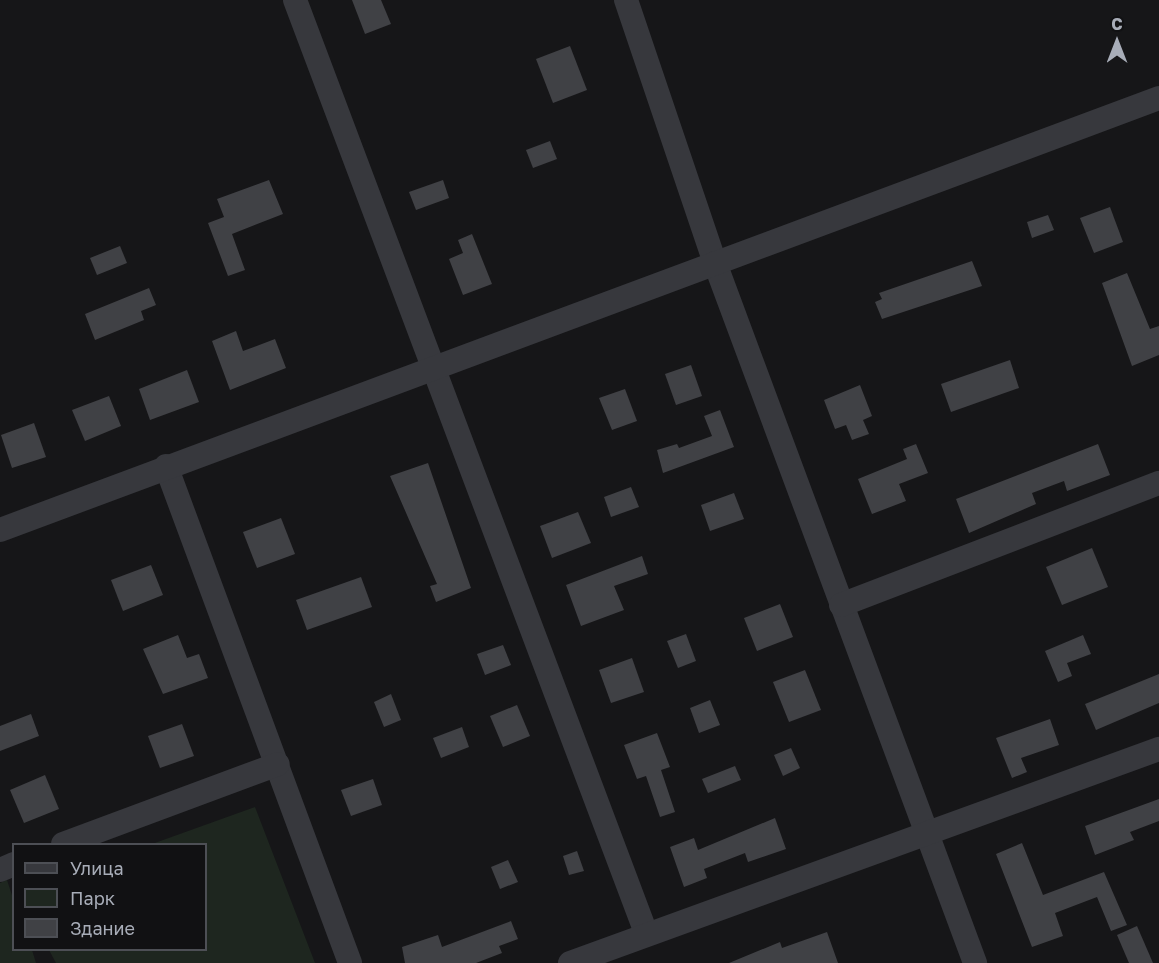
<!DOCTYPE html>
<html>
<head>
<meta charset="utf-8">
<style>
  body { margin:0 }
  #map { position:relative; width:1159px; height:963px; overflow:hidden; background:#161618; font-family:"Golos Text",sans-serif }
  div>[style] { position:absolute }
  .green>* { inset:0; background:#1e261f }
  .building>* { inset:0; background:#404145 }
  .minor>* { height:24px; margin:-12px; padding:0 12px; transform-origin:12px; border-radius:12px; background:#37383d }
  span { translate:-50% -50%; white-space:nowrap; text-align:center; line-height:1.15; -webkit-text-stroke:5px #111113; paint-order:stroke }
  .legend { position:absolute; left:12px; top:843px; width:195px; height:108px; box-sizing:border-box; background:#111113; border:2px solid #4d4f55; margin:0; padding:8px 10px; list-style:none; font-size:18px; color:#a8adb8 }
  .legend li { display:flex; align-items:center; gap:12px; height:30px }
  .legend b { width:30px; border:2px solid #4d4f55 }
  .north { position:absolute; left:1087px; top:12px; width:60px; height:60px; -webkit-text-stroke:4px #111113; paint-order:stroke; rotate:0deg; font-size:16px; font-weight:700; line-height:24px; text-align:center; color:#a8adb8 }
  .north::after { content:''; display:block; margin:auto; width:21px; height:27px; background:#a8adb8; clip-path:polygon(50% 0,100% 100%,50% 72%,0 100%) }
</style>
</head>
<body>
<div id="map">
  <div class="green">
    <i style="clip-path:polygon(255px 807px,315px 963px,56px 963px,49px 950px,206px 950px,206px 844px,152px 844px)"></i>
    <i style="clip-path:polygon(7px 880px,13px 898px,14px 950px,32px 950px,36px 963px,0 963px,0 883px)"></i>
  </div>
  <div class="building">
    <i style="clip-path:polygon(352px 0,381px 0,391px 24px,365px 34px)"></i>
    <i style="clip-path:polygon(570px 46px,587px 90px,553px 103px,536px 59px)"></i>
    <i style="clip-path:polygon(550px 141px,557px 159px,533px 168px,526px 150px)"></i>
    <i style="clip-path:polygon(269px 180px,283px 214px,232px 234px,245px 270px,228px 276px,208px 223px,224px 217px,217px 199px)"></i>
    <i style="clip-path:polygon(443px 180px,449px 198px,416px 210px,409px 192px)"></i>
    <i style="clip-path:polygon(1110px 207px,1123px 242px,1094px 253px,1080px 218px)"></i>
    <i style="clip-path:polygon(1048px 215px,1054px 230px,1032px 238px,1027px 222px)"></i>
    <i style="clip-path:polygon(472px 234px,492px 284px,463px 295px,449px 259px,463px 253px,458px 240px)"></i>
    <i style="clip-path:polygon(120px 246px,127px 263px,97px 275px,90px 258px)"></i>
    <i style="clip-path:polygon(972px 261px,982px 286px,882px 319px,875px 302px,882px 299px,879px 293px)"></i>
    <i style="clip-path:polygon(1127px 273px,1150px 329px,1159px 326px,1159px 355px,1132px 366px,1102px 283px)"></i>
    <i style="clip-path:polygon(149px 288px,156px 305px,141px 311px,144px 320px,95px 340px,85px 314px)"></i>
    <i style="clip-path:polygon(236px 331px,243px 351px,275px 339px,286px 368px,230px 390px,212px 341px)"></i>
    <i style="clip-path:polygon(1010px 360px,1019px 388px,951px 412px,941px 384px)"></i>
    <i style="clip-path:polygon(691px 365px,702px 396px,676px 405px,665px 374px)"></i>
    <i style="clip-path:polygon(187px 370px,199px 402px,150px 420px,139px 389px)"></i>
    <i style="clip-path:polygon(860px 385px,872px 416px,863px 420px,869px 434px,852px 440px,846px 425px,835px 429px,824px 400px)"></i>
    <i style="clip-path:polygon(625px 389px,637px 421px,612px 430px,599px 398px)"></i>
    <i style="clip-path:polygon(109px 396px,121px 426px,85px 441px,72px 410px)"></i>
    <i style="clip-path:polygon(720px 410px,734px 447px,663px 473px,657px 450px,677px 444px,679px 448px,712px 436px,704px 416px)"></i>
    <i style="clip-path:polygon(34px 423px,46px 457px,12px 468px,1px 435px)"></i>
    <i style="clip-path:polygon(916px 444px,928px 473px,899px 484px,906px 501px,872px 514px,858px 479px,907px 459px,903px 449px)"></i>
    <i style="clip-path:polygon(1098px 444px,1110px 475px,1067px 491px,1064px 481px,1032px 493px,1036px 504px,969px 533px,956px 499px)"></i>
    <i style="clip-path:polygon(428px 463px,471px 588px,436px 602px,430px 586px,437px 584px,390px 476px)"></i>
    <i style="clip-path:polygon(631px 487px,639px 507px,611px 517px,604px 497px)"></i>
    <i style="clip-path:polygon(734px 493px,744px 519px,710px 531px,701px 505px)"></i>
    <i style="clip-path:polygon(578px 512px,591px 543px,552px 558px,540px 526px)"></i>
    <i style="clip-path:polygon(281px 518px,295px 554px,257px 568px,243px 532px)"></i>
    <i style="clip-path:polygon(1092px 548px,1108px 587px,1062px 605px,1046px 567px)"></i>
    <i style="clip-path:polygon(642px 556px,648px 574px,614px 586px,624px 610px,581px 626px,566px 585px)"></i>
    <i style="clip-path:polygon(151px 565px,163px 595px,123px 611px,111px 580px)"></i>
    <i style="clip-path:polygon(361px 577px,372px 607px,307px 630px,296px 600px)"></i>
    <i style="clip-path:polygon(780px 604px,793px 637px,757px 651px,744px 618px)"></i>
    <i style="clip-path:polygon(686px 634px,696px 661px,678px 668px,667px 641px)"></i>
    <i style="clip-path:polygon(178px 635px,187px 658px,199px 654px,208px 678px,163px 694px,143px 649px)"></i>
    <i style="clip-path:polygon(1083px 635px,1091px 654px,1067px 663px,1072px 676px,1058px 682px,1045px 651px)"></i>
    <i style="clip-path:polygon(503px 645px,511px 665px,485px 675px,477px 654px)"></i>
    <i style="clip-path:polygon(632px 658px,644px 692px,611px 703px,599px 670px)"></i>
    <i style="clip-path:polygon(805px 670px,821px 710px,789px 722px,773px 682px)"></i>
    <i style="clip-path:polygon(1159px 674px,1159px 703px,1096px 730px,1085px 704px)"></i>
    <i style="clip-path:polygon(391px 694px,401px 720px,384px 727px,374px 702px)"></i>
    <i style="clip-path:polygon(710px 700px,720px 725px,699px 733px,690px 708px)"></i>
    <i style="clip-path:polygon(517px 705px,530px 736px,503px 747px,490px 716px)"></i>
    <i style="clip-path:polygon(31px 714px,39px 736px,0 751px,0 726px)"></i>
    <i style="clip-path:polygon(1050px 719px,1059px 745px,1021px 758px,1027px 772px,1012px 778px,996px 738px)"></i>
    <i style="clip-path:polygon(182px 724px,194px 756px,160px 768px,148px 736px)"></i>
    <i style="clip-path:polygon(462px 727px,469px 747px,441px 758px,433px 738px)"></i>
    <i style="clip-path:polygon(657px 733px,670px 767px,661px 770px,675px 812px,660px 817px,646px 776px,637px 779px,624px 745px)"></i>
    <i style="clip-path:polygon(791px 748px,800px 768px,783px 776px,774px 755px)"></i>
    <i style="clip-path:polygon(735px 766px,741px 780px,708px 793px,702px 779px)"></i>
    <i style="clip-path:polygon(45px 775px,59px 809px,24px 823px,10px 790px)"></i>
    <i style="clip-path:polygon(373px 779px,382px 805px,351px 816px,341px 790px)"></i>
    <i style="clip-path:polygon(1159px 799px,1159px 821px,1130px 832px,1134px 840px,1095px 855px,1085px 826px)"></i>
    <i style="clip-path:polygon(775px 818px,786px 849px,748px 862px,745px 853px,704px 869px,707px 878px,684px 887px,670px 847px,694px 838px,698px 850px)"></i>
    <i style="clip-path:polygon(1022px 843px,1043px 895px,1104px 872px,1127px 925px,1111px 931px,1097px 897px,1055px 913px,1063px 936px,1032px 947px,996px 854px)"></i>
    <i style="clip-path:polygon(577px 851px,584px 871px,569px 875px,563px 856px)"></i>
    <i style="clip-path:polygon(508px 860px,518px 882px,500px 889px,491px 867px)"></i>
    <i style="clip-path:polygon(511px 921px,518px 939px,499px 946px,502px 953px,476px 963px,405px 963px,402px 947px,438px 935px,442px 947px)"></i>
    <i style="clip-path:polygon(1137px 926px,1153px 963px,1129px 963px,1117px 935px)"></i>
    <i style="clip-path:polygon(827px 932px,838px 963px,729px 963px,780px 942px,782px 948px)"></i>
  </div>
  <div class="minor">
    <i style="left:295px;top:0;width:997px;rotate:69.38deg"></i>
    <i style="left:626px;top:0;width:278px;rotate:71.3deg"></i>
    <i style="left:715px;top:263px;width:747px;rotate:69.62deg"></i>
    <i style="left:166px;top:466px;width:530px;rotate:69.68deg"></i>
    <i style="left:0;top:530px;width:1237px;rotate:-20.44deg"></i>
    <i style="left:841px;top:605px;width:341px;rotate:-21deg"></i>
    <i style="left:63px;top:844px;width:229px;rotate:-20.4deg"></i>
    <i style="left:0;top:870px;width:15px;rotate:-23deg"></i>
    <i style="left:570px;top:963px;width:627px;rotate:-19.97deg"></i>
  </div>
  <ul class="legend">
  <li><b style="height:8px;background:#37383d"></b>Улица</li>
  <li><b style="height:16px;background:#1e261f"></b>Парк</li>
  <li><b style="height:16px;background:#404145"></b>Здание</li>
  </ul>
  <div class="north">С</div>
</div>
</body>
</html>
